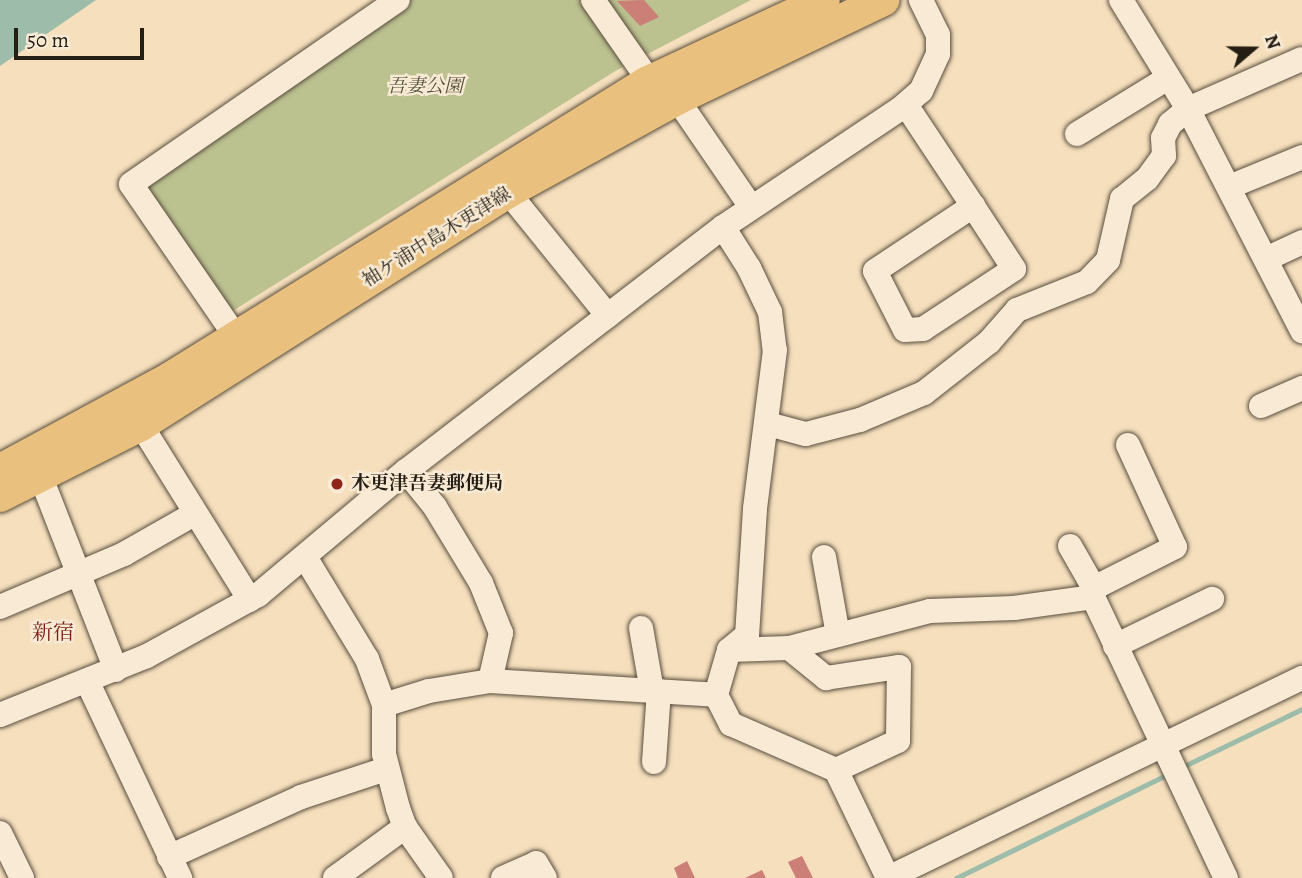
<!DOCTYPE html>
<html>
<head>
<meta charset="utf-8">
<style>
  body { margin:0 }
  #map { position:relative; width:1302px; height:878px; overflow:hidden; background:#f5dfbd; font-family:Alegreya,"Noto Serif JP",serif }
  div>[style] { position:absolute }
  .green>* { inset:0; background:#bcc190 }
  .water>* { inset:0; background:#9dbdaa }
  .stream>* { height:5px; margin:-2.5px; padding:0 2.5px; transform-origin:2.5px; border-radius:2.5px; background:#9dbdaa }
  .building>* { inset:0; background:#cb7f77 }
  .roads { filter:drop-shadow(0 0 2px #594e3e) drop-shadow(0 0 2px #594e3e) }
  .minor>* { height:24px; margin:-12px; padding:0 12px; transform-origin:12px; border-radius:12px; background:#f8ead4 }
  .major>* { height:32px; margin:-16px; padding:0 16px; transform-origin:16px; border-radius:16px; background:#eac07e }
  .dots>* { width:19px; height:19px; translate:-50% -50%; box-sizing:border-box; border:4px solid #f8ead4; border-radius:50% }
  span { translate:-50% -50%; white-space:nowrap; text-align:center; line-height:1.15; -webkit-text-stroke:5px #f8ead4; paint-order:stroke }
  .park-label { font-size:19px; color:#524f39; font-style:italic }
  .street-label { font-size:19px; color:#251e14 }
  .poi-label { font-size:19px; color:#251e14; font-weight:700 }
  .left { translate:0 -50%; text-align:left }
  .neighbourhood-label { font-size:21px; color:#7a1f14 }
  .north { position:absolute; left:1218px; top:14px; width:70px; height:70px; -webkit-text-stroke:5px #f8ead4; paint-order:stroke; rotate:70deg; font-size:19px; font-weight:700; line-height:28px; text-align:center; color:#251e14 }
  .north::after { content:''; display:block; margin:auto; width:24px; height:32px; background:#251e14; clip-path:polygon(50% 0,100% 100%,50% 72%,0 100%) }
  .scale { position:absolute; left:14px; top:28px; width:130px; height:32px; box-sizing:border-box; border:4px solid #251e14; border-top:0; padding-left:9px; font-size:21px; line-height:24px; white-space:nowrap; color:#251e14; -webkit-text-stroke:5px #f8ead4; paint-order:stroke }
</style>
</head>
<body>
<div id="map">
  <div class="green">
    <i style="clip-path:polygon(398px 0,751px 0,617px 70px,223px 317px,131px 184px)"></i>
  </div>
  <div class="water">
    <i style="clip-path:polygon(0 0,96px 0,0 66px)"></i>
  </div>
  <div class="stream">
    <i style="left:1182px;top:767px;width:133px;rotate:-25.8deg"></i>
    <i style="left:956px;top:878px;width:238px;rotate:-26.1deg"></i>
  </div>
  <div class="building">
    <i style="clip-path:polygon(644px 0,659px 17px,640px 26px,617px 1px)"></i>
    <i style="clip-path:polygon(802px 856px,813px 878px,796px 878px,788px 862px)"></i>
    <i style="clip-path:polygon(687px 861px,695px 878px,678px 878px,674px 868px)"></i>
    <i style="clip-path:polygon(762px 870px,766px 878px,745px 878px)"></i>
  </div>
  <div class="roads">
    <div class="minor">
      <i style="left:593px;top:0;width:100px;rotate:55.2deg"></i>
      <i style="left:1121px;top:0;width:128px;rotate:58.4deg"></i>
      <i style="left:1188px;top:109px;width:250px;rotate:62.8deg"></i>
      <i style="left:677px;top:99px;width:131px;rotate:55.6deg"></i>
      <i style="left:906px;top:105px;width:121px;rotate:56.4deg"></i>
      <i style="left:973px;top:206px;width:75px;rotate:56.9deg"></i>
      <i style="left:1014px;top:269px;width:109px;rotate:146.6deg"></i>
      <i style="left:923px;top:329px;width:18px;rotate:177deg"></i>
      <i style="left:905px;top:330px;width:66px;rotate:-117deg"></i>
      <i style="left:875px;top:271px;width:118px;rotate:-33.6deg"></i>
      <i style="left:1077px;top:134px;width:107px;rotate:-31.6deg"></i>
      <i style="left:1229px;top:187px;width:79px;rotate:-22.3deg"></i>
      <i style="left:508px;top:192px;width:159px;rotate:51.1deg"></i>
      <i style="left:723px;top:227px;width:49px;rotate:57.6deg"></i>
      <i style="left:749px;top:268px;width:49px;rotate:64.5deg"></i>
      <i style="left:770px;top:312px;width:38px;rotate:83deg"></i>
      <i style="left:775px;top:350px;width:160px;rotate:97.2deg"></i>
      <i style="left:755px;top:509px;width:126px;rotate:93.6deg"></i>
      <i style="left:747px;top:635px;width:23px;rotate:140deg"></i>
      <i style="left:729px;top:650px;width:47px;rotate:106.1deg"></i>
      <i style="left:716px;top:695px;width:33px;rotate:63deg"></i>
      <i style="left:731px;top:724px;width:115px;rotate:23.7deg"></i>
      <i style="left:836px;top:770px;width:120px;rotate:64.3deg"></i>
      <i style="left:888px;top:878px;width:460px;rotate:-25.8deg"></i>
      <i style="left:1266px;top:259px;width:40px;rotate:-25deg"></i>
      <i style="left:245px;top:350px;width:201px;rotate:-124.5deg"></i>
      <i style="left:131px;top:184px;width:324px;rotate:-34.6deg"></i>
      <i style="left:1261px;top:406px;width:45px;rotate:-23.7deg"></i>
      <i style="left:768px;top:424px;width:39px;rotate:15deg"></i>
      <i style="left:806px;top:434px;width:56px;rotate:-14.5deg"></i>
      <i style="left:860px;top:420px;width:69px;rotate:-22.9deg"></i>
      <i style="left:924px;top:393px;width:83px;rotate:-38.1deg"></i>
      <i style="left:989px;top:342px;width:43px;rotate:-48.8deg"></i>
      <i style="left:1017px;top:310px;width:75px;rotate:-21.8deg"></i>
      <i style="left:1087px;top:282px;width:30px;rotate:-46deg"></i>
      <i style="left:1108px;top:260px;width:63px;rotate:-77.1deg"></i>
      <i style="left:1122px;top:199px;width:32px;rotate:-39deg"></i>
      <i style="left:1147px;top:179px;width:29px;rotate:-54deg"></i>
      <i style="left:1164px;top:156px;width:18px;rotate:-93deg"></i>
      <i style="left:1163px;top:138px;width:16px;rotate:-63deg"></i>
      <i style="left:1170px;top:124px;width:23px;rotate:-40deg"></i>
      <i style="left:1188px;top:109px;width:124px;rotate:-23.7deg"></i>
      <i style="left:141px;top:425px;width:206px;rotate:58.1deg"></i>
      <i style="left:1128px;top:445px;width:112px;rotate:65.3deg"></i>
      <i style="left:1175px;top:547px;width:91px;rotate:153.2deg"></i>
      <i style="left:1094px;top:588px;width:9px;rotate:96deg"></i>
      <i style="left:1093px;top:597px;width:311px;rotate:64.7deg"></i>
      <i style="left:406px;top:471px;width:46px;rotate:51.1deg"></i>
      <i style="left:435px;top:507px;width:89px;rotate:58.8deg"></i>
      <i style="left:481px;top:583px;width:54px;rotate:68.2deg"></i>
      <i style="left:501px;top:633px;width:49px;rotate:102.9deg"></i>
      <i style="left:40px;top:475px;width:209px;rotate:68.7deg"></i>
      <i style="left:1070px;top:546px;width:48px;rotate:60.3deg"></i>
      <i style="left:305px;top:557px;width:119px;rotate:58.7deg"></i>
      <i style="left:367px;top:659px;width:49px;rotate:69.7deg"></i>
      <i style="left:384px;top:705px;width:49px;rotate:90deg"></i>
      <i style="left:384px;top:754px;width:56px;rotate:75.5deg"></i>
      <i style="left:398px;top:808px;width:20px;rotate:70deg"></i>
      <i style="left:405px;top:827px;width:62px;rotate:54.8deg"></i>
      <i style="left:824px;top:557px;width:79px;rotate:79.8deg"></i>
      <i style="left:0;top:607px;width:135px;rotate:-23.1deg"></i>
      <i style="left:124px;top:554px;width:81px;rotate:-29.7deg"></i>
      <i style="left:641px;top:628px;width:64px;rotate:80.1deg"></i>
      <i style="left:1115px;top:646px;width:108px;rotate:-25.9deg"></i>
      <i style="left:789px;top:648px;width:146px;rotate:-14.7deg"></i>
      <i style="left:930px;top:611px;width:84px;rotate:-2deg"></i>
      <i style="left:1014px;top:608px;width:80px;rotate:-7.9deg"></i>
      <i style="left:729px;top:650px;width:60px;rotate:-1.9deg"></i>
      <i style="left:789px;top:648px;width:48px;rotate:39deg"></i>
      <i style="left:826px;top:678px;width:74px;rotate:-8.6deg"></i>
      <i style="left:899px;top:667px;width:74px;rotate:90.8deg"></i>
      <i style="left:898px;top:741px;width:68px;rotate:154.9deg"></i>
      <i style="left:88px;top:683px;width:216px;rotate:64.7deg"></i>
      <i style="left:384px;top:705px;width:47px;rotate:-17.3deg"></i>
      <i style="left:429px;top:691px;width:62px;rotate:-9.3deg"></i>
      <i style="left:490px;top:681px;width:226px;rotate:3.5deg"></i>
      <i style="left:0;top:715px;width:158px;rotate:-21.9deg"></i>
      <i style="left:147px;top:656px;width:127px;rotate:-28.8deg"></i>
      <i style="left:258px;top:595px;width:193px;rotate:-40deg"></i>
      <i style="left:406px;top:471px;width:400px;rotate:-37.6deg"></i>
      <i style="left:723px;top:227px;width:213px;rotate:-33.7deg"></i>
      <i style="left:900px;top:109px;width:28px;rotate:-41deg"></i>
      <i style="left:921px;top:91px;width:41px;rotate:-65.3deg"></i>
      <i style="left:938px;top:54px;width:19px;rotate:-90deg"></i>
      <i style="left:938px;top:35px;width:39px;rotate:-116deg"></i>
      <i style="left:654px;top:762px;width:71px;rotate:-86deg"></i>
      <i style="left:0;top:833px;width:50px;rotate:63.9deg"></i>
      <i style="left:169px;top:857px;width:145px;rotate:-24.4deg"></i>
      <i style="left:301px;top:797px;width:89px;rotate:-18.2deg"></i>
      <i style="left:335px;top:878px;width:87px;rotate:-36.1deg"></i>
      <i style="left:503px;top:878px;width:36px;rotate:-24deg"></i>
      <i style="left:536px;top:863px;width:17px;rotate:59deg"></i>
    </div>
    <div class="major">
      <i style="left:0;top:470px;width:193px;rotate:-28.4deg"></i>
      <i style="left:170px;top:378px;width:560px;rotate:-31.79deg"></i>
      <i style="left:646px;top:83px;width:196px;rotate:-25deg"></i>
      <i style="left:0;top:496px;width:158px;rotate:-26.7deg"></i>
      <i style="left:141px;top:425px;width:435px;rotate:-32.4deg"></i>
      <i style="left:508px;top:192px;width:193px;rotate:-28.8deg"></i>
      <i style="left:677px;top:99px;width:229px;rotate:-25.6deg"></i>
    </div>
  </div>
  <div class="dots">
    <i style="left:337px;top:484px;background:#8f2418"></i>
  </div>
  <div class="park-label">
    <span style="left:425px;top:87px">吾妻公園</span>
  </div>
  <div class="street-label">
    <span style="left:437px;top:238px;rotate:-32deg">袖ケ浦中島木更津線</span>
  </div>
  <div class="poi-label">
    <span class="left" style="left:351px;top:484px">木更津吾妻郵便局</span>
  </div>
  <div class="neighbourhood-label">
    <span style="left:53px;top:632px">新宿</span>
  </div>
  <div class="north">N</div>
  <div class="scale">50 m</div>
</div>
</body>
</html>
